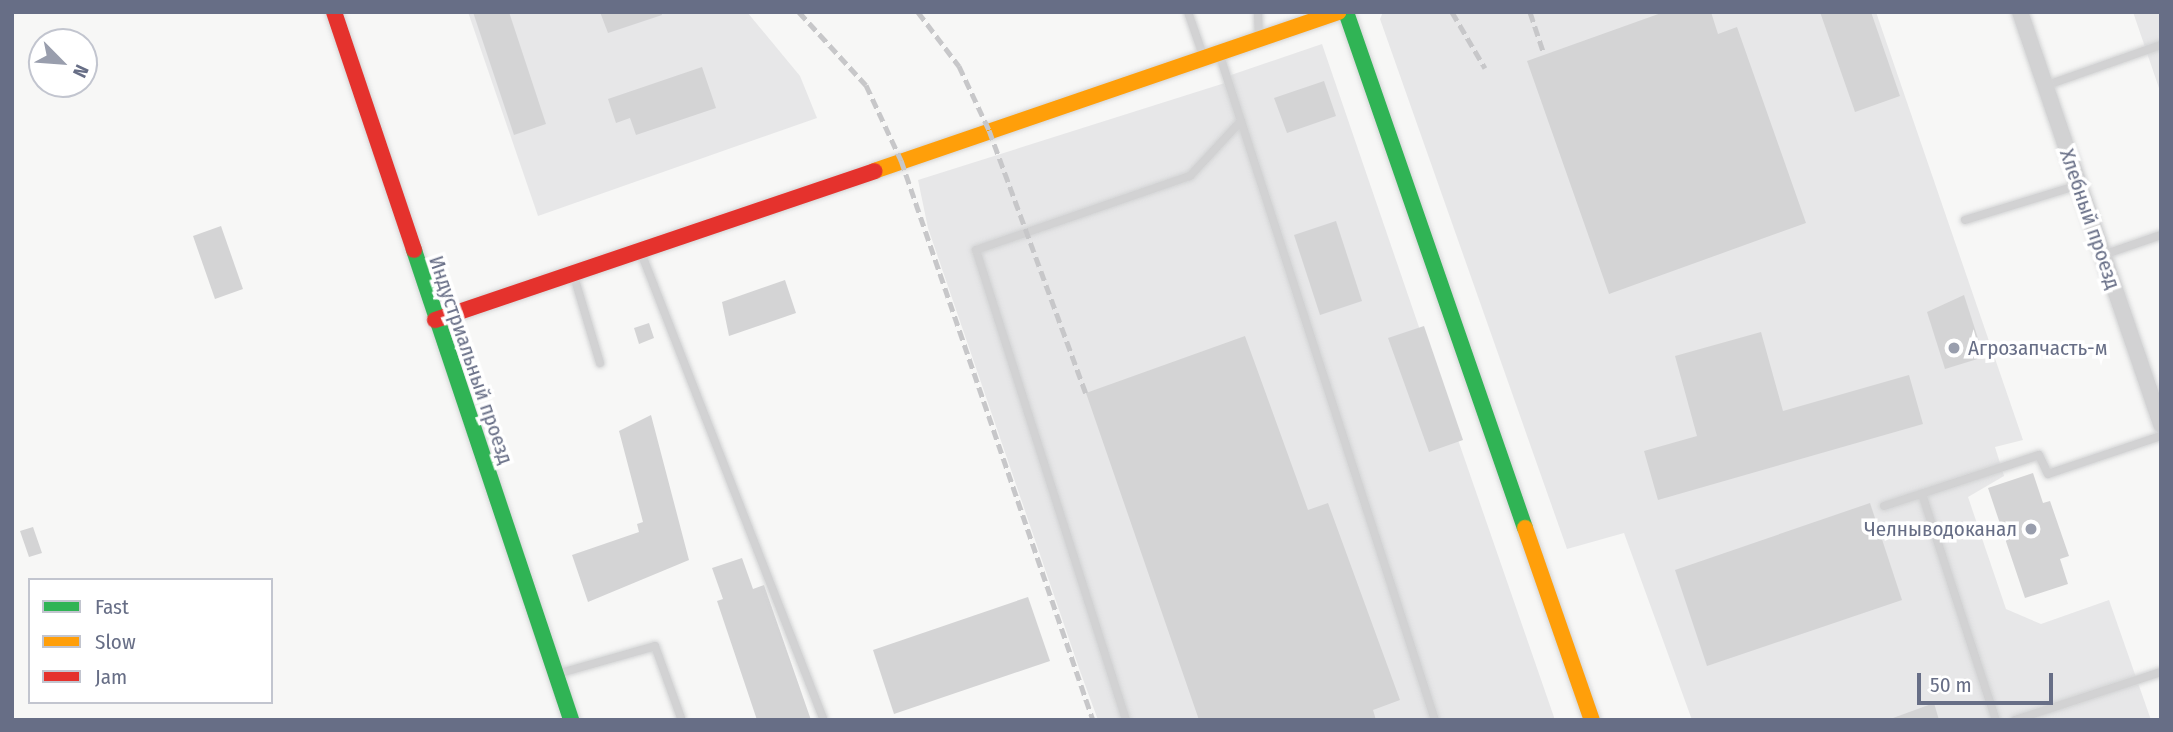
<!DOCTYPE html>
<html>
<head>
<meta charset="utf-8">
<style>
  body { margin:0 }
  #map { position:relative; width:2173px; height:732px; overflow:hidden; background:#f7f7f6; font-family:"Fira Sans Condensed",sans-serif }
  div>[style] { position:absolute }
  .built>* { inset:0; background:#e7e7e8 }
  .building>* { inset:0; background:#d4d4d5 }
  .roads { filter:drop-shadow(0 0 2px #d3d4d5) drop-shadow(0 0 2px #d3d4d5) }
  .lane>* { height:8px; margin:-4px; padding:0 4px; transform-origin:4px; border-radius:4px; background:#d2d2d3 }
  .street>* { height:16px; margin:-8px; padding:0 8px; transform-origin:8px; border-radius:8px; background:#d2d2d3 }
  .fast>* { height:16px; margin:-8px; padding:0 8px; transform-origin:8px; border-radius:8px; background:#30b455 }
  .slow>* { height:16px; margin:-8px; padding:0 8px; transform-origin:8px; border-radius:8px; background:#ff9f0a }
  .jam>* { height:16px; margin:-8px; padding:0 8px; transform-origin:8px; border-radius:8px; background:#e5322d }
  .rail>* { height:5px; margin-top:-2.5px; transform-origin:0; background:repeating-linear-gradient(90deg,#c7c7c9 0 10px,transparent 0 15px) }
  .dots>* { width:19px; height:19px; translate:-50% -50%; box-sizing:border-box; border:4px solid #fff; border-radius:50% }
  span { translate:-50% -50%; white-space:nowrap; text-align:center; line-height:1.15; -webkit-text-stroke:7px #fff; paint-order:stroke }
  .street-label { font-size:21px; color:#676e86 }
  .poi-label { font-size:21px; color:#676e86 }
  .left { translate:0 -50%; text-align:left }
  .right { translate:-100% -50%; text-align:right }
  .frame { position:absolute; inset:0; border:14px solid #676e86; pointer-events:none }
  .legend { position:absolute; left:28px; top:578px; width:245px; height:126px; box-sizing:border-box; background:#fff; border:2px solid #c2c5cf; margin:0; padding:9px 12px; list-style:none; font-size:21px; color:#676e86 }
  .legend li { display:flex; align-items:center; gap:14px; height:35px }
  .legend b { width:35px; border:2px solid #c2c5cf }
  .north { position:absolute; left:28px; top:28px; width:70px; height:70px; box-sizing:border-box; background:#fff; border:2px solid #c2c5cf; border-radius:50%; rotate:115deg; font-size:19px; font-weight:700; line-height:28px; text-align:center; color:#676e86 }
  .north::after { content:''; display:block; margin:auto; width:24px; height:32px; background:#999ead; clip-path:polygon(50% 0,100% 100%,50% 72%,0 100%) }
  .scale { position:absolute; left:1917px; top:673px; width:136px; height:32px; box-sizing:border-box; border:4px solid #676e86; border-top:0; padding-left:9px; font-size:21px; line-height:24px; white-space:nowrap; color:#676e86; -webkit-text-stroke:5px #fff; paint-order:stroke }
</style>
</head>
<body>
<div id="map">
  <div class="built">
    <i style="clip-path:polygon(468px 12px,747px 12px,800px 76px,817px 118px,538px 216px)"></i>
    <i style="clip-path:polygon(1383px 12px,1876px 12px,2023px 440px,1995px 447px,2004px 476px,1968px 497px,2006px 609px,2041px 624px,2109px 600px,2151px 720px,1692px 720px,1624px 533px,1567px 549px,1380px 19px)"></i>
    <i style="clip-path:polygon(2133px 12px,2161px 12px,2161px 94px,2146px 50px)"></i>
    <i style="clip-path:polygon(1322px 44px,1421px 333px,1555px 720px,1098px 720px,1080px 671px,928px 228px,918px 180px,1228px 82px,1231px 75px)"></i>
  </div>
  <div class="building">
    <i style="clip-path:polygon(473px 12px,509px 12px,546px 124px,514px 135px)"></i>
    <i style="clip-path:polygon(600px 12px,661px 12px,662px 15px,608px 33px)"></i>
    <i style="clip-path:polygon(1664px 12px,1711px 12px,1718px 34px,1737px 27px,1806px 223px,1609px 294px,1527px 61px)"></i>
    <i style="clip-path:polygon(1820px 12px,1871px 12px,1900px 96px,1855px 112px)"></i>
    <i style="clip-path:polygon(702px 67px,716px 108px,636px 135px,630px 118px,616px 123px,608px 99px)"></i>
    <i style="clip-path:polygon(1324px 81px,1336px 116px,1287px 133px,1274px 98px)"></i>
    <i style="clip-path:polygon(1336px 221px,1362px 301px,1320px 315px,1294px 235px)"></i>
    <i style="clip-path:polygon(221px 226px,243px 289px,215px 299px,193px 236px)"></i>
    <i style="clip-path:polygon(785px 280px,796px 313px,729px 336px,722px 302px)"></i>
    <i style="clip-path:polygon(1964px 295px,1984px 357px,1945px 369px,1927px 312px)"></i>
    <i style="clip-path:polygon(649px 323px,654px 338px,639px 344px,634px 328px)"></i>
    <i style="clip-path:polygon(1424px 326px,1463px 440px,1429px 452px,1388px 338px)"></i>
    <i style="clip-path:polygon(1761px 332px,1783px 411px,1909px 375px,1923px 424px,1658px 500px,1644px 451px,1697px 436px,1675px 356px)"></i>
    <i style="clip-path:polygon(1245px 336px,1308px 510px,1328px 503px,1400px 700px,1373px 710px,1376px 720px,1199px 720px,1086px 393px)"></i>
    <i style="clip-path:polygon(651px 415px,689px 560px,588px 602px,572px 555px,639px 532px,637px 524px,643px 522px,619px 431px)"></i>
    <i style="clip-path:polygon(2033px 473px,2043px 503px,2050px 501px,2069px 556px,2060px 559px,2068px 584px,2025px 598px,1988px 488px)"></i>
    <i style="clip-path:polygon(1870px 503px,1902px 600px,1707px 666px,1675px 570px)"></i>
    <i style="clip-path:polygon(33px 527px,42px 553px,29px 557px,20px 531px)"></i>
    <i style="clip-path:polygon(742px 558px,753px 589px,764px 585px,811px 720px,757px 720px,717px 601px,723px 599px,712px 568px)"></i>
    <i style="clip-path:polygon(1028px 597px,1050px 661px,894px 714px,873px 650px)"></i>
    <i style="clip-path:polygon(1934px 703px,1939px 720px,1893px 720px,1893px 718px)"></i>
  </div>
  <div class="roads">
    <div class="lane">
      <i style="left:1188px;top:12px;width:46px;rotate:70.8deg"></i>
      <i style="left:1258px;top:12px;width:24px;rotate:88deg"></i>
      <i style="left:1219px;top:53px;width:701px;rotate:72.06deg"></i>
      <i style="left:2045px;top:86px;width:123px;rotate:-19.5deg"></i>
      <i style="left:1965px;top:220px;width:119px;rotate:-17.1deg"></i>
      <i style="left:640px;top:250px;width:503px;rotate:68.64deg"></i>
      <i style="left:2103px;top:255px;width:61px;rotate:-19deg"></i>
      <i style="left:573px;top:273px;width:94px;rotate:73.3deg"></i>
      <i style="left:1922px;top:494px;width:238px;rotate:71.9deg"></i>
      <i style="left:1884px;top:506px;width:163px;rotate:-18.2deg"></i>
      <i style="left:2039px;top:455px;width:21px;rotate:65deg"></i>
      <i style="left:2048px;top:474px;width:119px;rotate:-18.6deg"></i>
      <i style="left:557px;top:674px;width:102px;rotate:-15.9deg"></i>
      <i style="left:655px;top:646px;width:77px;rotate:70.1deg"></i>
      <i style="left:1126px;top:720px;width:493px;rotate:-107.7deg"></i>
      <i style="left:976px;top:250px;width:226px;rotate:-19.1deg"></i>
      <i style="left:1190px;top:176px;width:75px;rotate:-47.2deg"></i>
      <i style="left:2015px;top:720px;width:154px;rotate:-18.2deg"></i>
    </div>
    <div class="street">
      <i style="left:2020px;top:12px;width:436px;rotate:71.1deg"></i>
    </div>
    <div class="fast">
      <i style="left:1346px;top:12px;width:546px;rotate:70.87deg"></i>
      <i style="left:414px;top:250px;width:496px;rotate:71.5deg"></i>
    </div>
    <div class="slow">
      <i style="left:874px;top:171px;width:491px;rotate:-18.9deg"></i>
      <i style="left:1525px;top:528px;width:203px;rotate:70.8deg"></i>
    </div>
    <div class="jam">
      <i style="left:334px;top:12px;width:251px;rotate:71.4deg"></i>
      <i style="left:435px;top:320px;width:464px;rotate:-18.7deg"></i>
    </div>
  </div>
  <div class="rail">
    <i style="left:799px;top:12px;width:99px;rotate:47.5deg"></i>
    <i style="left:866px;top:85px;width:83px;rotate:65deg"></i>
    <i style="left:901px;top:160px;width:592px;rotate:71.08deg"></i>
    <i style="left:918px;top:12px;width:68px;rotate:52.8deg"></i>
    <i style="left:959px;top:66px;width:71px;rotate:64.9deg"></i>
    <i style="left:989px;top:130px;width:280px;rotate:69.8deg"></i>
    <i style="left:1452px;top:12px;width:65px;rotate:59.5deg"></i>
    <i style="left:1530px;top:12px;width:44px;rotate:71.6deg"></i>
  </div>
  <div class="dots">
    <i style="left:1954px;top:348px;background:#999ead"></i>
    <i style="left:2031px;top:529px;background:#999ead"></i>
  </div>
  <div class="street-label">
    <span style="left:2090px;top:219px;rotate:71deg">Хлебный проезд</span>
    <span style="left:471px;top:360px;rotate:71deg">Индустриальный проезд</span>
  </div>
  <div class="poi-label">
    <span class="left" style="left:1968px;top:348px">Агрозапчасть-м</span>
    <span class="right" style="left:2017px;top:529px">Челныводоканал</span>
  </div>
  <div class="frame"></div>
  <ul class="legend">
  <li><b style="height:9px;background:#30b455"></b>Fast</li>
  <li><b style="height:9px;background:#ff9f0a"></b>Slow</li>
  <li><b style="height:9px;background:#e5322d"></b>Jam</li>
  </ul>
  <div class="north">N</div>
  <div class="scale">50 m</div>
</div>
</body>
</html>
